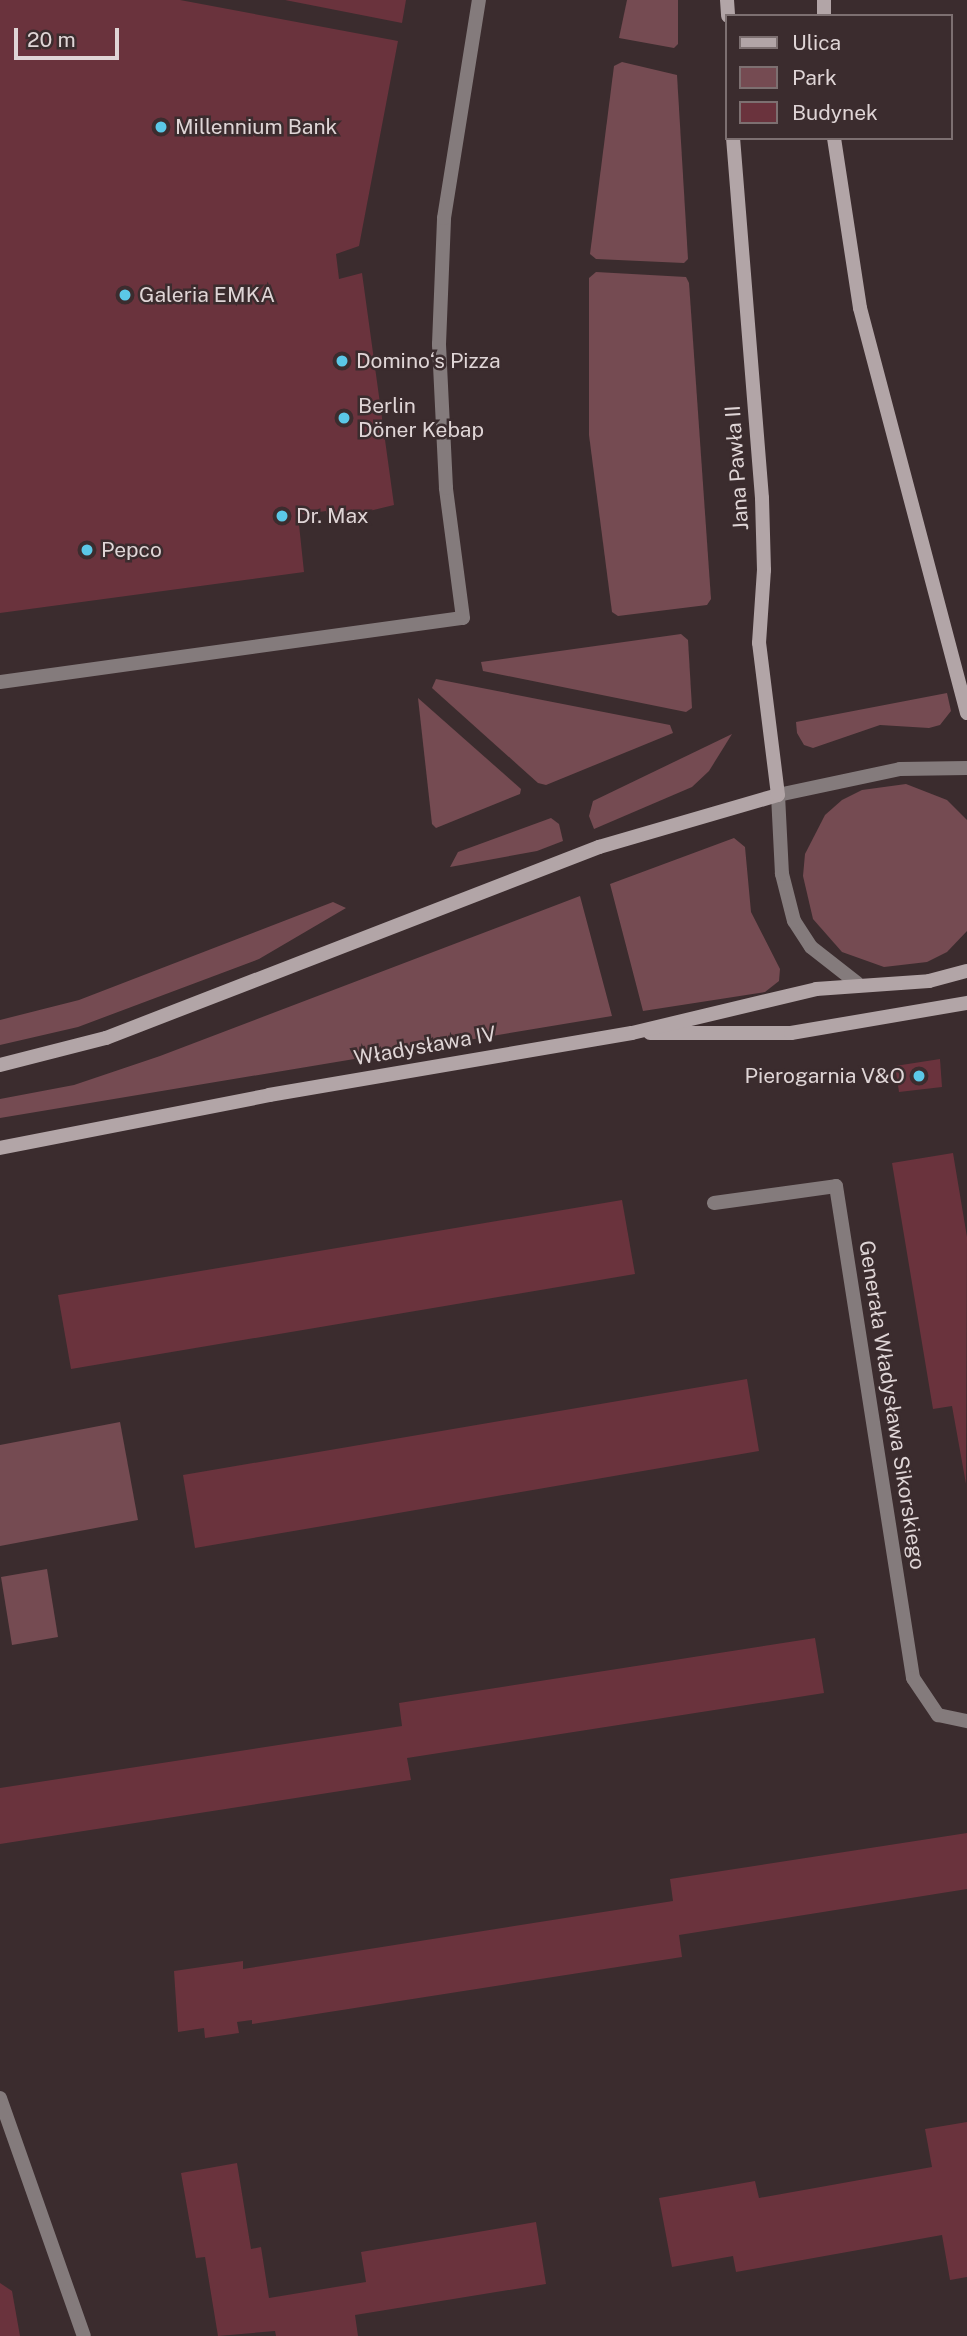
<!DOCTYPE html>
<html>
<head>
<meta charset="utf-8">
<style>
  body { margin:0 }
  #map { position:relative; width:967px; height:2336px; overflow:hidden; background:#3b2c2e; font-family:"Public Sans",sans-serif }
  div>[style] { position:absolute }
  .green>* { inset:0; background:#754b52 }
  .building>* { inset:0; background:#6a333d }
  .service>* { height:14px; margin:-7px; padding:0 7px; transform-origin:7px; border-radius:7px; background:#847b7c }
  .minor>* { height:14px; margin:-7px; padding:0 7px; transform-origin:7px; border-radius:7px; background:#847b7c }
  .tertiary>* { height:14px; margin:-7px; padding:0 7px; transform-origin:7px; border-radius:7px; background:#847b7c }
  .secondary>* { height:14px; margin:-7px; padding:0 7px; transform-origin:7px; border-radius:7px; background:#b2a5a7 }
  .dots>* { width:19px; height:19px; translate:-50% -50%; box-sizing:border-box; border:4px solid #3b2c2e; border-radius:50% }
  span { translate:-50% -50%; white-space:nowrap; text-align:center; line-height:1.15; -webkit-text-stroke:5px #3b2c2e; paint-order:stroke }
  .poi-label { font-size:21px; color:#dfd5d6 }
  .left { translate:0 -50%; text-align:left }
  .right { translate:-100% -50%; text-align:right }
  .street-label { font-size:21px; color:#dfd5d6 }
  .legend { position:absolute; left:725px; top:14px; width:228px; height:126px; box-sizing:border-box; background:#3b2c2e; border:2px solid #7d7071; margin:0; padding:9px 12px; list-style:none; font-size:21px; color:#dfd5d6 }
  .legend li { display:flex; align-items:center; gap:14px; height:35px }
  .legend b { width:35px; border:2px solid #7d7071 }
  .scale { position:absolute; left:14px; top:28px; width:105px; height:32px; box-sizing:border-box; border:4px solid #dfd5d6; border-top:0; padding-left:9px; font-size:21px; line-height:24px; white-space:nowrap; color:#dfd5d6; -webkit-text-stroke:5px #3b2c2e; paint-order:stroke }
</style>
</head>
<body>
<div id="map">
  <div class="green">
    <i style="clip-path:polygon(627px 0,678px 0,678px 44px,674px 48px,619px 38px)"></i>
    <i style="clip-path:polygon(622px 62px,677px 75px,688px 259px,684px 263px,596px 259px,590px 254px,614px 66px)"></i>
    <i style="clip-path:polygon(596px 272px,686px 277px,689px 283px,711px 599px,707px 605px,618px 616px,612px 612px,589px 435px,589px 278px)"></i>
    <i style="clip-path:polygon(681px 634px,688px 640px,692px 708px,686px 712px,483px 671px,481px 662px)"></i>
    <i style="clip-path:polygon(436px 679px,670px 725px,673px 733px,546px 785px,538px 783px,432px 688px)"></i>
    <i style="clip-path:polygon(947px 693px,951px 711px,940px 725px,929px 728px,880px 725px,813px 748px,804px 745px,797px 733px,796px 722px)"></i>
    <i style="clip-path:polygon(418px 698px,521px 789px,520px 794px,436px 828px,432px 824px)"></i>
    <i style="clip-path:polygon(732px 734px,709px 771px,692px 787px,594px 829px,589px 816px,593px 801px)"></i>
    <i style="clip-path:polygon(906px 784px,947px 800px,967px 820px,967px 931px,947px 952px,927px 962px,884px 967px,842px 952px,813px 919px,803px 876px,805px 854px,825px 815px,842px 800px,862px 790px)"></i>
    <i style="clip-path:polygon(551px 818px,559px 824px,563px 841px,537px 851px,450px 867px,458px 852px)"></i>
    <i style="clip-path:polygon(734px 838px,745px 847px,751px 912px,780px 969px,779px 981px,765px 992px,643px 1011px,610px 884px)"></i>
    <i style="clip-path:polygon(580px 896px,612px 1016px,0 1118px,0 1099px,74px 1085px,160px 1056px)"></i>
    <i style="clip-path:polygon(333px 902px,346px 908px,259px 959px,78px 1027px,0 1045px,0 1020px,79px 1000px)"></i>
    <i style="clip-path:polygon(120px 1422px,138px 1520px,0 1546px,0 1445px)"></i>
    <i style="clip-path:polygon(47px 1569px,58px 1637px,12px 1645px,1px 1577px)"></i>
  </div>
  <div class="building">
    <i style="clip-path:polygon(0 0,180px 0,398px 41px,359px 246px,336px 254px,339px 279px,362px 273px,394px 505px,328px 521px,326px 511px,298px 515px,304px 572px,0 613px)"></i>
    <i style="clip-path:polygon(285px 0,406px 0,402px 23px)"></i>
    <i style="clip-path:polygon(940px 1059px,942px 1087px,899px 1092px,895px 1066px)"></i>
    <i style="clip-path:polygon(953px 1153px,967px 1237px,966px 1484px,952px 1406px,933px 1409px,892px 1163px)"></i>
    <i style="clip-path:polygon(622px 1200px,635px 1274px,71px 1369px,58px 1295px)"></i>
    <i style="clip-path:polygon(747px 1379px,759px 1451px,195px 1548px,183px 1475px)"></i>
    <i style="clip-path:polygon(815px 1638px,824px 1693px,407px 1758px,411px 1780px,0 1844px,0 1788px,402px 1726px,399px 1703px)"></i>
    <i style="clip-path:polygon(967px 1833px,967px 1889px,679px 1935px,682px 1957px,252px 2024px,252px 2020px,237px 2022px,239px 2033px,205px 2038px,204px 2028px,178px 2032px,174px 1971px,243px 1961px,243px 1969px,673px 1901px,670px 1879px)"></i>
    <i style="clip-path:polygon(967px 2122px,967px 2277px,950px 2280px,942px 2235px,736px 2272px,733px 2256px,672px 2267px,659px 2198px,755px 2181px,759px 2198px,932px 2167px,925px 2129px)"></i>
    <i style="clip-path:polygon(237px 2163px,251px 2249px,261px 2247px,269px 2298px,366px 2282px,361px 2252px,536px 2222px,546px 2284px,355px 2315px,358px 2336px,276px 2336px,275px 2331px,218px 2336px,205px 2257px,196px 2258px,181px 2173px)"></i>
    <i style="clip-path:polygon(0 2283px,12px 2291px,20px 2336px,0 2336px)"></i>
  </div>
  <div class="service">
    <i style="left:0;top:682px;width:467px;rotate:-7.9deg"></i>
    <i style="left:463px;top:618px;width:131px;rotate:-97.5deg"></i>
    <i style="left:446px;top:488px;width:144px;rotate:-92.8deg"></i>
    <i style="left:439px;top:344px;width:126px;rotate:-87.7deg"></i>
    <i style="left:444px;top:218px;width:221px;rotate:-80.9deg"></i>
  </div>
  <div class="minor">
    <i style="left:714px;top:1203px;width:123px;rotate:-7.9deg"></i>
    <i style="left:836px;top:1186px;width:498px;rotate:81.1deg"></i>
    <i style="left:913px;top:1678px;width:45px;rotate:56deg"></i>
    <i style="left:938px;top:1715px;width:30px;rotate:12deg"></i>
    <i style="left:0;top:2098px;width:252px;rotate:70.6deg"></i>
  </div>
  <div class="tertiary">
    <i style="left:857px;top:983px;width:58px;rotate:-142deg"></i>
    <i style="left:811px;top:947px;width:31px;rotate:-123deg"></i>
    <i style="left:794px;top:921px;width:49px;rotate:-104.3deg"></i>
    <i style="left:782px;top:874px;width:79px;rotate:-92.9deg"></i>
    <i style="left:778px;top:795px;width:125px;rotate:-12deg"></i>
    <i style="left:900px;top:769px;width:67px;rotate:-0.9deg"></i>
  </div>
  <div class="secondary">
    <i style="left:727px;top:0;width:16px;rotate:86deg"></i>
    <i style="left:824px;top:16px;width:16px;rotate:-90deg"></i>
    <i style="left:834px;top:138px;width:172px;rotate:81.3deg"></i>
    <i style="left:860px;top:308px;width:419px;rotate:75.2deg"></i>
    <i style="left:650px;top:1033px;width:141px"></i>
    <i style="left:791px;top:1033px;width:179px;rotate:-9.7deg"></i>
    <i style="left:0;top:1065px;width:109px;rotate:-14.3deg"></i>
    <i style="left:106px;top:1038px;width:529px;rotate:-21.18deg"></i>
    <i style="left:599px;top:847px;width:186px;rotate:-16.2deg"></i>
    <i style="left:778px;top:795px;width:153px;rotate:-97.1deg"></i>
    <i style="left:759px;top:643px;width:73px;rotate:-86.1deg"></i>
    <i style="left:764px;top:570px;width:72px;rotate:-91.6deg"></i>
    <i style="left:762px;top:498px;width:361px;rotate:-94.6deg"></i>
    <i style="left:0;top:1148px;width:274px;rotate:-11.1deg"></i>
    <i style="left:269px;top:1095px;width:368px;rotate:-9.7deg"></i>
    <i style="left:632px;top:1033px;width:189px;rotate:-13.4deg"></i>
    <i style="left:816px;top:989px;width:113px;rotate:-4deg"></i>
    <i style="left:929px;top:981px;width:39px;rotate:-15deg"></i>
  </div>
  <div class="dots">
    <i style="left:161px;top:127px;background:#5bc8e7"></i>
    <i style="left:125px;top:295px;background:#5bc8e7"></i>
    <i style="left:342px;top:361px;background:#5bc8e7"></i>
    <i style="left:344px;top:418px;background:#5bc8e7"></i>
    <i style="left:282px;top:516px;background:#5bc8e7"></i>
    <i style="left:87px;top:550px;background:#5bc8e7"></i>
    <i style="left:919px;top:1076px;background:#5bc8e7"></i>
  </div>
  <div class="poi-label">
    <span class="left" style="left:175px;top:127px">Millennium Bank</span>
    <span class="left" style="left:139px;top:295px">Galeria EMKA</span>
    <span class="left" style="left:356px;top:361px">Domino‘s Pizza</span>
    <span class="left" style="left:358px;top:418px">Berlin<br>Döner Kebap</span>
    <span class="left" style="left:296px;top:516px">Dr. Max</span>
    <span class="left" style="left:101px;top:550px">Pepco</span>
    <span class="right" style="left:905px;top:1076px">Pierogarnia V&amp;O</span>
  </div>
  <div class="street-label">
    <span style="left:737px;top:468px;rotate:-94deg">Jana Pawła II</span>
    <span style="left:425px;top:1046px;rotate:-10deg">Władysława IV</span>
    <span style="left:892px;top:1405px;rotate:81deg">Generała Władysława Sikorskiego</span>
  </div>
  <ul class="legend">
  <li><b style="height:9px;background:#b2a5a7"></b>Ulica</li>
  <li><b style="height:19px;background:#754b52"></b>Park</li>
  <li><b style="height:19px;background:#6a333d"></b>Budynek</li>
  </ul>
  <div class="scale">20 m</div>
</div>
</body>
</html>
